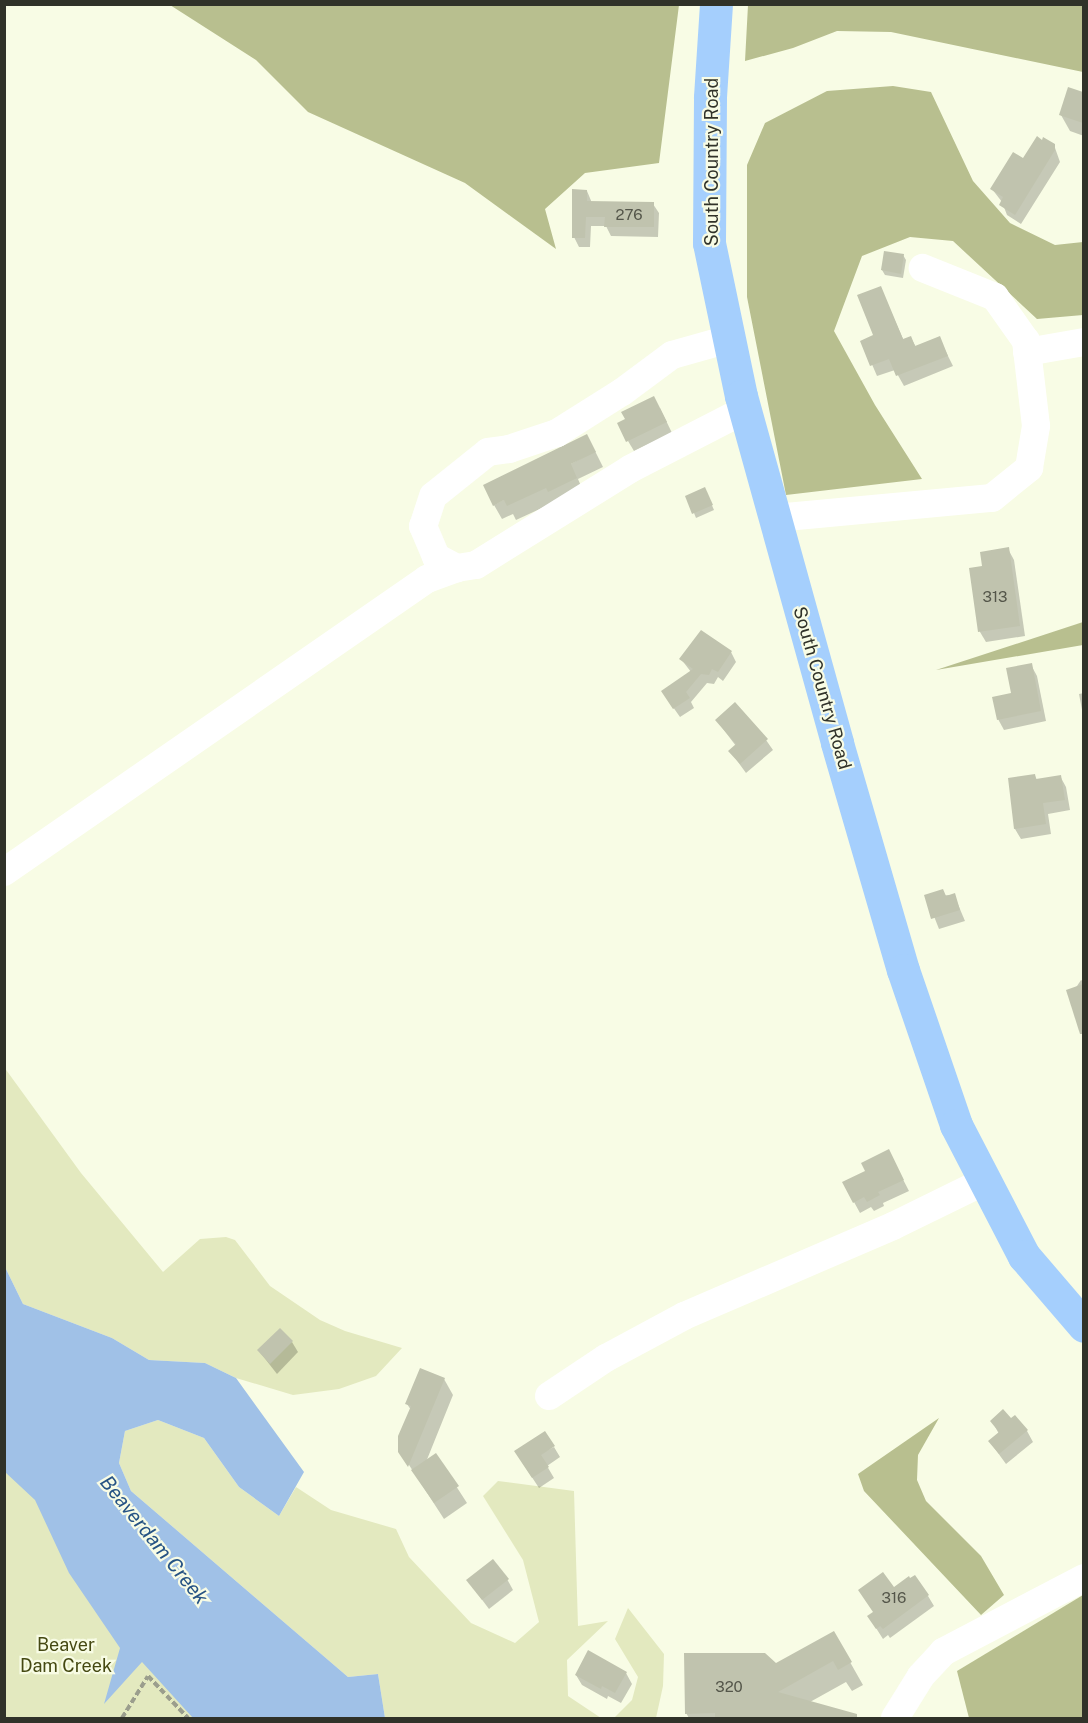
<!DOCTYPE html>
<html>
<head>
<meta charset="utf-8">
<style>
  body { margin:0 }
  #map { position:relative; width:1088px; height:1723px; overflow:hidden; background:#f8fce5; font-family:"Public Sans",sans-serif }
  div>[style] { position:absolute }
  .green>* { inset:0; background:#e3e9bf }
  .forest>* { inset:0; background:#b8bf8f }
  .water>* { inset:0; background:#a0c1e7 }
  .shadow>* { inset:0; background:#0003 }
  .building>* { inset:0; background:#c0c3ae }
  .path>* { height:4px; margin-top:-2px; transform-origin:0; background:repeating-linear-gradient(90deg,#9b9e8d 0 6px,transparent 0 9px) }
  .minor>* { height:28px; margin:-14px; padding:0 14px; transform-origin:14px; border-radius:14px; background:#fff }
  .major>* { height:33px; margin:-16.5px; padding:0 16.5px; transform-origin:16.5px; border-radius:16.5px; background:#a5cffd }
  span { translate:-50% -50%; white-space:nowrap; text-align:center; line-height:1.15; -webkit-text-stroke:4.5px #f8fce5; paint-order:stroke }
  .number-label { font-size:15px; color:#54564a }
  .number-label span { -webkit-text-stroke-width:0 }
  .street-label { font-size:18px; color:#303229 }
  .park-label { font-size:18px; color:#454912 }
  .water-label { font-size:20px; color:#265384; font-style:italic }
  .frame { position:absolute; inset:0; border:6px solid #303229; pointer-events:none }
</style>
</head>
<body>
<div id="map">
  <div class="green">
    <i style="clip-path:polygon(4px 1067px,81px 1173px,163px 1272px,200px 1239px,226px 1237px,235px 1240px,270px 1286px,320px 1320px,345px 1331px,402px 1348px,376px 1376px,339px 1389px,293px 1395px,236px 1378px,205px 1363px,149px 1360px,112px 1338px,23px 1304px,5px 1267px)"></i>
    <i style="clip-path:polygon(158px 1420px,204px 1438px,239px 1487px,279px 1516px,296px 1487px,331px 1510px,396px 1529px,409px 1557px,471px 1623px,515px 1643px,539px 1622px,523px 1560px,483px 1496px,498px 1481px,574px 1491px,578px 1626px,608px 1621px,567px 1660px,568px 1696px,601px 1718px,385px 1718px,378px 1674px,348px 1677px,131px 1491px,119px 1463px,125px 1431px)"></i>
    <i style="clip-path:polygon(4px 1449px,201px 1718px,5px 1718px)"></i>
    <i style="clip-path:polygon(628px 1608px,664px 1654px,663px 1686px,656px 1718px,614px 1718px,632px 1700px,638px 1677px,615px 1639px)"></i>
  </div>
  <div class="forest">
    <i style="clip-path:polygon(170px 5px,679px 5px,659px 163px,585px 173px,545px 209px,556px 249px,465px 183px,308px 112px,256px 60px)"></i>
    <i style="clip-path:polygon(748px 5px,1083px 5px,1083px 72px,891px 32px,837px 31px,793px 48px,745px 61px)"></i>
    <i style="clip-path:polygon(893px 86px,931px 92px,973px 181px,1010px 223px,1055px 245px,1083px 242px,1083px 315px,1037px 319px,953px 241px,910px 237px,862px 256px,834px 331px,875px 405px,922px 479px,786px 495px,747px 297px,747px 165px,765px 123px,827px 91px)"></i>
    <i style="clip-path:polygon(1083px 622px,1083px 645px,936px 670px)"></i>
    <i style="clip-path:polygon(939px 1418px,918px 1455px,917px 1480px,926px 1501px,981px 1556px,1004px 1595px,981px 1615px,864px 1491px,858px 1474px)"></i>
    <i style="clip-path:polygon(1083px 1595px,1083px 1718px,969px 1718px,957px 1671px)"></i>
  </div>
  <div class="water">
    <i style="clip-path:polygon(5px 1267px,23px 1304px,112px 1338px,149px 1360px,205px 1363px,236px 1378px,304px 1472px,279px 1516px,239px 1487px,204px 1438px,158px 1420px,125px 1431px,119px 1463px,131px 1491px,348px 1677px,378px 1674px,385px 1718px,193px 1718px,142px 1662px,104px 1704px,120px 1648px,69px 1573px,35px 1500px,5px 1472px)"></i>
  </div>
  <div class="shadow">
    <i style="clip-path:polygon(1069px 89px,1084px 94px,1084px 136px,1070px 131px,1061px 115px)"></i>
    <i style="clip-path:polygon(1054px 145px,1060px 162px,1021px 224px,1007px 215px,1002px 202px,992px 189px,1024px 160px)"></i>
    <i style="clip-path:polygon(587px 191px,592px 203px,653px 204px,659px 213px,658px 237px,611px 236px,606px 226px,591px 226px,590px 247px,579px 247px,574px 237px)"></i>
    <i style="clip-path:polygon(903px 255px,906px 260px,903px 278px,885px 275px,882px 270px)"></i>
    <i style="clip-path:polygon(880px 287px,904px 341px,911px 338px,916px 347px,939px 338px,953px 366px,904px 386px,895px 370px,877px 376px,862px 341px,875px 336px)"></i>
    <i style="clip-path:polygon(660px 408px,672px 433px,634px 451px,628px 441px)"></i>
    <i style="clip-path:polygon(595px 451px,603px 467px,578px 479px,584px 493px,555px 502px,516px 520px,513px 514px,502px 519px,494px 505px)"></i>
    <i style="clip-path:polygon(707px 494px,714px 510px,696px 518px,694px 513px)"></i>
    <i style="clip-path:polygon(1008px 549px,1014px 560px,1025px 636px,986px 642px,980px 632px,984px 567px)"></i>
    <i style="clip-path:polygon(731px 652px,736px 662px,723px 681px,718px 677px,714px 684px,707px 683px,691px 702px,694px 708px,680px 717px,668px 700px,691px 672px,681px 659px)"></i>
    <i style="clip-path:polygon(1031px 665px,1037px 676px,1046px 721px,1004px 730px,998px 719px)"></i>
    <i style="clip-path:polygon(1084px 693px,1084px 720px,1079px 694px)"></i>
    <i style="clip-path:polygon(717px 721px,766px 740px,773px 750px,746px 773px,730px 751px,736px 746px)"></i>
    <i style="clip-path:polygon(1035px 776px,1037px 780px,1060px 776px,1066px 787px,1070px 810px,1048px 814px,1051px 834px,1021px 839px,1015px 829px,1009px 780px)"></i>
    <i style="clip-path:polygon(954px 895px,965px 921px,939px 929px,926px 896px)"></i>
    <i style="clip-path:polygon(1081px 980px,1084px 982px,1084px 1016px,1079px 1017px,1075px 989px)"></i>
    <i style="clip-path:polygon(894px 1162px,909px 1191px,883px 1203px,884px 1206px,874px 1211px,871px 1207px,860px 1213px,854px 1202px)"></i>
    <i style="clip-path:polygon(292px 1342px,298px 1352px,277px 1374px,259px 1351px)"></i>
    <i style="clip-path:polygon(444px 1379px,453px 1395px,426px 1462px,436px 1455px,467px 1503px,444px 1519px,400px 1451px,411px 1410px,407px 1404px)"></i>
    <i style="clip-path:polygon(992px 1421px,1027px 1431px,1033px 1442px,1006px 1464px,990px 1442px,999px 1434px)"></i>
    <i style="clip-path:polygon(554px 1447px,560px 1457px,547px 1466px,554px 1478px,539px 1488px,522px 1462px)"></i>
    <i style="clip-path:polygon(507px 1579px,513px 1590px,489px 1609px,468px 1581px)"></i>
    <i style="clip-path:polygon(893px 1589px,928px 1596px,934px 1606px,890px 1638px,888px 1635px,883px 1639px,869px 1617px)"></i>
    <i style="clip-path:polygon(846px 1655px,863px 1685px,852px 1691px,846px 1682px,810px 1702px,843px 1718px,689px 1718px,686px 1713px,776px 1665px)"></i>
    <i style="clip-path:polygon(626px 1673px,632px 1684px,621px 1703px,608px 1696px,607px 1699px,582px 1685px,576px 1675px)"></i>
  </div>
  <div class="building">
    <i style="clip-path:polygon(1068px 87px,1083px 92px,1083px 123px,1059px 115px)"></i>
    <i style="clip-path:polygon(1037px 136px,1042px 140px,1043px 137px,1055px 144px,1055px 150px,1015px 215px,999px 205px,1003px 197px,990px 189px,1013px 152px,1023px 158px)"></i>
    <i style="clip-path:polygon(572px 189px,587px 190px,587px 201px,654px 202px,654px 227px,604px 227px,605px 217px,586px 217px,585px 238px,572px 238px)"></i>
    <i style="clip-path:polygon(884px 251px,904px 254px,901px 274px,881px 270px)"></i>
    <i style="clip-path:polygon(881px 286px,903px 339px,911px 336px,915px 346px,940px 336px,948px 356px,896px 376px,889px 359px,870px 366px,860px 341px,873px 335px,857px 295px)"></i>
    <i style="clip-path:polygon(654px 396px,667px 422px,626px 442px,617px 423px,625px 419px,621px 412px)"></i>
    <i style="clip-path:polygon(587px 434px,596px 452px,571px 464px,577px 478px,548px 492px,546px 488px,507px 506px,504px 500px,493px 506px,483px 485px)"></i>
    <i style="clip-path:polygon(705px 487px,713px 505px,692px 514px,685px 496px)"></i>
    <i style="clip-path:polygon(1009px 547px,1020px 626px,978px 632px,969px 568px,982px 566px,980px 552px)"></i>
    <i style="clip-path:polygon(701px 630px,732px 651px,718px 672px,712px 669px,709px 675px,701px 674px,686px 692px,690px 698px,673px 709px,661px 691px,693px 669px,679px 659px)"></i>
    <i style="clip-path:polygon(1032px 663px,1041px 711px,997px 720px,992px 697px,1011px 693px,1006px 668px)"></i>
    <i style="clip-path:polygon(735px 702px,768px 739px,740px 764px,728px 751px,736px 744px,715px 720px)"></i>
    <i style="clip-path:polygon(1035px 774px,1036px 779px,1061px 775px,1065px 800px,1043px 803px,1046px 824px,1014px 829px,1008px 778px)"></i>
    <i style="clip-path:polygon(943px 889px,946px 896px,955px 893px,960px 910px,931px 919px,924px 895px)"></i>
    <i style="clip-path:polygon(1083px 984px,1083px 1034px,1080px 1034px,1066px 990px)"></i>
    <i style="clip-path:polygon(889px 1149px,904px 1180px,878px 1192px,880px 1195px,867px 1202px,864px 1197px,853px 1203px,842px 1182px,865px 1171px,861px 1163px)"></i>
    <i style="clip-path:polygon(280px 1328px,293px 1341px,270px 1364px,257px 1350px)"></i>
    <i style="clip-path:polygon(420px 1368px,445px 1378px,408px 1467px,398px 1452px,398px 1436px,411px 1406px,405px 1404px)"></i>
    <i style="clip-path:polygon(1003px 1409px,1011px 1418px,1015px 1415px,1028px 1430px,999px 1454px,988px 1441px,999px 1432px,990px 1421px)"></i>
    <i style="clip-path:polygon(545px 1431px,555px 1446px,541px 1455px,549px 1467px,532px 1478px,514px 1451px)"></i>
    <i style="clip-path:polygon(436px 1453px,459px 1486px,434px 1503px,411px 1470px)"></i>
    <i style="clip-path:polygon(493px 1559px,509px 1579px,482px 1600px,466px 1580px)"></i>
    <i style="clip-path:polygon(883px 1572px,894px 1587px,909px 1576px,910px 1578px,915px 1575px,929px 1595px,883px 1629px,880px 1626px,876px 1629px,867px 1616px,873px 1612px,858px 1590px)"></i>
    <i style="clip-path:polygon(834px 1631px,852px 1662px,838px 1670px,833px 1661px,778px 1692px,857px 1714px,857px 1719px,715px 1719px,715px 1713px,685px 1714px,684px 1653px,765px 1653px,776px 1663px)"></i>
    <i style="clip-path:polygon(588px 1650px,627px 1672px,615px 1693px,602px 1686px,601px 1689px,575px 1675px)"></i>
  </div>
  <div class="path">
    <i style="left:122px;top:1718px;width:49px;rotate:-58.2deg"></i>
    <i style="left:148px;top:1676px;width:58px;rotate:46.4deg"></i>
  </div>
  <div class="minor">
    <i style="left:729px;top:339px;width:59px;rotate:164.3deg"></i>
    <i style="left:672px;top:355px;width:62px;rotate:143.5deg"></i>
    <i style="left:622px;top:392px;width:77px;rotate:147.8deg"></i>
    <i style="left:557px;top:433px;width:51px;rotate:161.6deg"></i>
    <i style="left:509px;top:449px;width:21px;rotate:172deg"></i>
    <i style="left:488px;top:452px;width:70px;rotate:141.3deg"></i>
    <i style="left:433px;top:496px;width:32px;rotate:108deg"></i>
    <i style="left:423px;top:526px;width:34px;rotate:67deg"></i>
    <i style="left:436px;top:557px;width:24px;rotate:28deg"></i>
    <i style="left:457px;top:568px;width:19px;rotate:-9deg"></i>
    <i style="left:476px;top:565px;width:181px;rotate:-31.9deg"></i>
    <i style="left:630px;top:469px;width:129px;rotate:-27.2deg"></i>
    <i style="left:1027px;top:352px;width:58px;rotate:-10deg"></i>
    <i style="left:775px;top:518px;width:218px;rotate:-5.3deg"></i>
    <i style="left:992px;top:498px;width:48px;rotate:-39deg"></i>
    <i style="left:1029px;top:468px;width:43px;rotate:-80.5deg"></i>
    <i style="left:1036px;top:426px;width:86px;rotate:-96.7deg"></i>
    <i style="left:1026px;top:341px;width:54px;rotate:-125.2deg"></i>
    <i style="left:995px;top:297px;width:78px;rotate:-158.1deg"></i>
    <i style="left:4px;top:872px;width:515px;rotate:-34.71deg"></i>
    <i style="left:427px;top:579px;width:32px;rotate:-20deg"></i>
    <i style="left:549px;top:1396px;width:69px;rotate:-33.7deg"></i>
    <i style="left:606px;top:1358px;width:89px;rotate:-28.3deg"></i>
    <i style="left:684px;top:1316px;width:228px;rotate:-23.3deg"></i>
    <i style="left:893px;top:1226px;width:102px;rotate:-26.1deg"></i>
    <i style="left:895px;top:1718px;width:49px;rotate:-58.2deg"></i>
    <i style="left:921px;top:1676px;width:33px;rotate:-47deg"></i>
    <i style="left:943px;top:1652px;width:159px;rotate:-27.7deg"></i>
  </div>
  <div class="major">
    <i style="left:716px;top:4px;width:94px;rotate:93.7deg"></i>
    <i style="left:710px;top:98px;width:145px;rotate:90.4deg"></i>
    <i style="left:709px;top:243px;width:156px;rotate:78.2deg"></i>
    <i style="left:741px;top:396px;width:360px;rotate:74.5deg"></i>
    <i style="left:837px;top:743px;width:236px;rotate:73.8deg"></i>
    <i style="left:903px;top:970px;width:164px;rotate:71.1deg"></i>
    <i style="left:956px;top:1125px;width:148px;rotate:62.6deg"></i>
    <i style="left:1024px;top:1256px;width:92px;rotate:49.4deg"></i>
  </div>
  <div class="number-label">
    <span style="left:629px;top:215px">276</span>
    <span style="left:995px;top:597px">313</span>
    <span style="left:894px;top:1598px">316</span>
    <span style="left:729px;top:1687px">320</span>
  </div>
  <div class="street-label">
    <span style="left:712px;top:162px;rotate:-90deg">South Country Road</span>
    <span style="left:822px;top:688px;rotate:74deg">South Country Road</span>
  </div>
  <div class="park-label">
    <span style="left:66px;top:1656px">Beaver<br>Dam Creek</span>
  </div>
  <div class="water-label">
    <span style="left:154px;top:1540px;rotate:51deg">Beaverdam Creek</span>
  </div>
  <div class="frame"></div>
</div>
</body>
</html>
